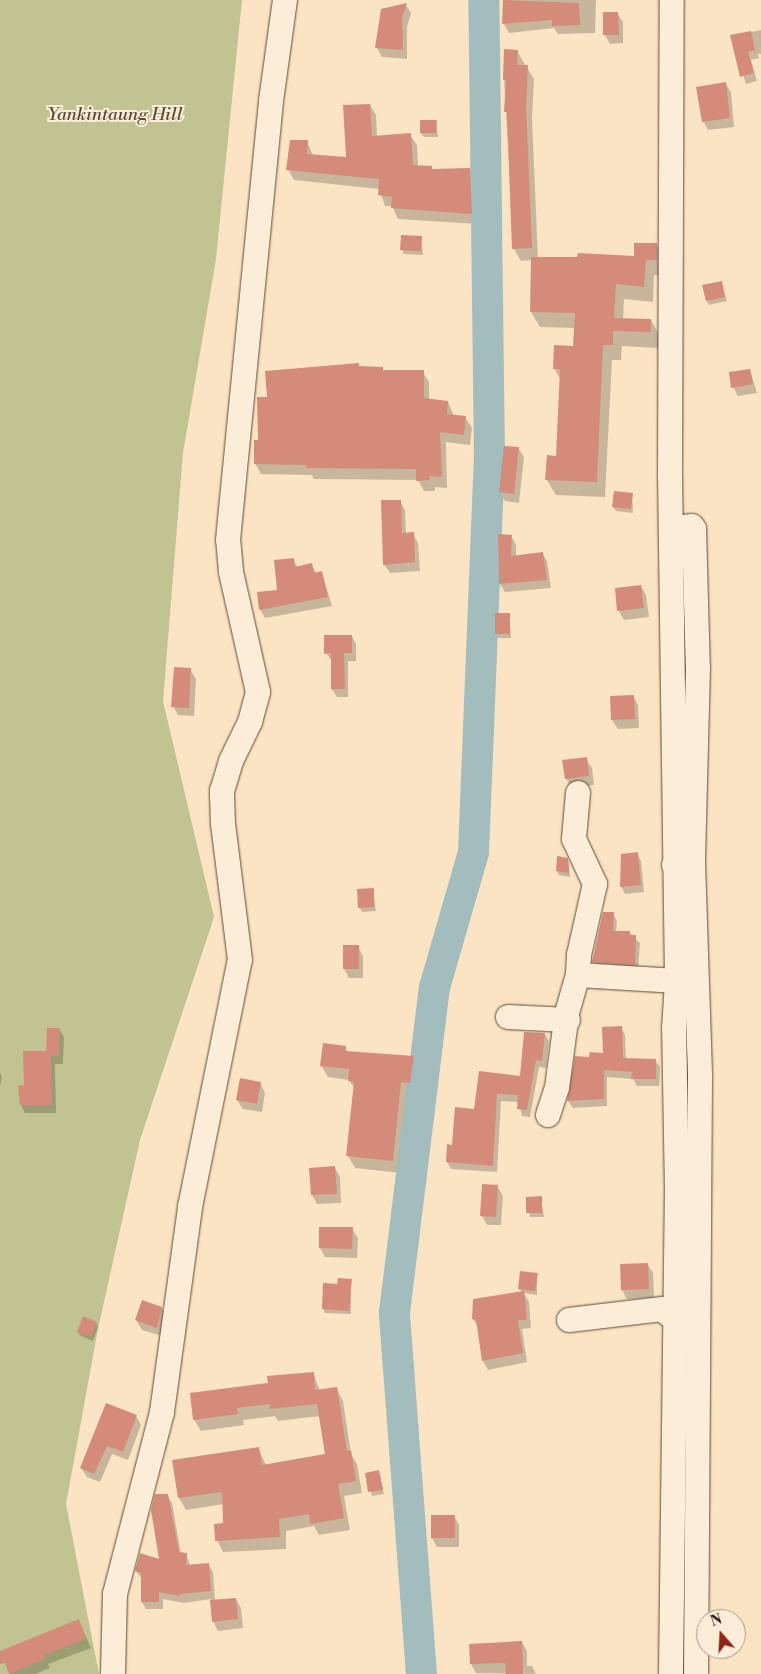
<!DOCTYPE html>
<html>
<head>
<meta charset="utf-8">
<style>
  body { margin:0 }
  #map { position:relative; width:761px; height:1674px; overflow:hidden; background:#fbe4c3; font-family:"Libre Bodoni",serif }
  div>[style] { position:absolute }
  .green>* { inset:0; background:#c1c492 }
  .shadow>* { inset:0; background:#0003 }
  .river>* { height:31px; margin:-15.5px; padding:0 15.5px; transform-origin:15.5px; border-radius:15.5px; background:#a3bcbe }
  .building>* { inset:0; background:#d48b79 }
  .roads { filter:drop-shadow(0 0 1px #5e4a38) drop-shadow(0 0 1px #5e4a38) }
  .minor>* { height:24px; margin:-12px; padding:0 12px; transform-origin:12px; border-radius:12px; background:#fcedd8 }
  span { translate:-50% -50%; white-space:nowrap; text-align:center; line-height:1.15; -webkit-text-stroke:4px #fcedd8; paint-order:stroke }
  .park-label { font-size:18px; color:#574b33; font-style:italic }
  .north { position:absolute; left:696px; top:1609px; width:50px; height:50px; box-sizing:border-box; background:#fcedd8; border:1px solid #a89786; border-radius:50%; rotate:341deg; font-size:14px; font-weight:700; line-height:20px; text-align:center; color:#2a170a }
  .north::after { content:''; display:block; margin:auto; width:18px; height:22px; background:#8f2418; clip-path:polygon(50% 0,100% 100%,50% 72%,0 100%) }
</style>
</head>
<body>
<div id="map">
  <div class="green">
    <i style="clip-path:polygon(0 0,242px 0,216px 259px,183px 453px,163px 701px,214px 917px,140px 1140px,98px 1329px,66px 1504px,99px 1674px,0 1674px)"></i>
  </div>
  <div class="shadow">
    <i style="clip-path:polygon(505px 0,596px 0,595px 33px,558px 34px,554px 28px,509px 33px,504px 24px)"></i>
    <i style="clip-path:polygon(406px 5px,411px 13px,407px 27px,407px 59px,382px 57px,377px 48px)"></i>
    <i style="clip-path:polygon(617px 13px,623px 22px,623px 43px,610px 44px,605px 35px)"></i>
    <i style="clip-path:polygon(761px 30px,761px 54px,758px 54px,759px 58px,751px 60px,757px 81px,746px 84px,732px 36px)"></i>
    <i style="clip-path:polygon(517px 51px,534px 79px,532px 118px,538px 258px,635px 257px,656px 244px,665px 260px,665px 275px,654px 275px,653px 302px,624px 299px,623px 320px,651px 320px,660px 336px,659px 348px,622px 346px,621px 360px,612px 360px,605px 497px,556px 495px,547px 480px,557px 457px,561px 380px,554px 368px,574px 347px,575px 328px,540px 327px,531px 312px,532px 260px,521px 261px,514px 249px,504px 79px)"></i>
    <i style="clip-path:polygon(725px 83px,731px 92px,734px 127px,708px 130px,703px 121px)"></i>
    <i style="clip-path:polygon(370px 105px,376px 115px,377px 137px,410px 135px,417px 145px,418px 166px,433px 170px,470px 169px,476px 180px,477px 224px,398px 219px,392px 206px,385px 206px,379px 189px,294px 180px,288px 169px,307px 142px,313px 155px,347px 158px)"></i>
    <i style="clip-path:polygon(436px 121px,438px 137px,424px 137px,421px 133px)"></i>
    <i style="clip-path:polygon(421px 237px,423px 255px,404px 254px,402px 250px)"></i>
    <i style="clip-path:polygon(721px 282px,727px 301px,709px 305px,707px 301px)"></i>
    <i style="clip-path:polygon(358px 364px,360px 368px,382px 368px,384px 371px,423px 372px,429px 382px,429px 400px,448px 402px,454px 416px,465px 417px,472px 428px,470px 445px,446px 442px,447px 488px,435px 487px,435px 491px,424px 491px,418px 480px,314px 479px,312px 475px,261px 474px,255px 463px,268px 398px)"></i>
    <i style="clip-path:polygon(750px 370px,757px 393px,738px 396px,733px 387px)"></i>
    <i style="clip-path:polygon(518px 448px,524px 457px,519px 503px,505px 501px,500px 492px)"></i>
    <i style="clip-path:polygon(632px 494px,633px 513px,616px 511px,613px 507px)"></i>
    <i style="clip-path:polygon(400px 501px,405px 510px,406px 534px,413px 534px,418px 543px,420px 571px,390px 573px,384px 564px)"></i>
    <i style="clip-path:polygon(512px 537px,516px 545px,516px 557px,542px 553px,547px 561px,551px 588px,505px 592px,500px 584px)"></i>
    <i style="clip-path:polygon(293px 559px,298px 568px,311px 564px,317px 574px,322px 573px,332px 606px,265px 618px,260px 609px,278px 591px)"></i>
    <i style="clip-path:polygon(641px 586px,646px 595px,649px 617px,624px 620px,619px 611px,616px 589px)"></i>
    <i style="clip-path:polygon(509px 614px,511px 638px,498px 638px,496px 634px)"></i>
    <i style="clip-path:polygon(352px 636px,356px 644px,356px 661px,348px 661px,348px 697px,337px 697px,332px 689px,332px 661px,326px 653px)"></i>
    <i style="clip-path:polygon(190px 669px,196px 679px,194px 716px,178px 715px,173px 706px)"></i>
    <i style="clip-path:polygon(633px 696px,638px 705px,639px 728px,618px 729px,612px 720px,611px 697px)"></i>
    <i style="clip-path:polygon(586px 759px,592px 768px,594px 785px,571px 788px,566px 778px)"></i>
    <i style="clip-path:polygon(637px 854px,641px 861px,644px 892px,625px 894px,621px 886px)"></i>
    <i style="clip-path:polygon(567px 859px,569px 863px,570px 877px,559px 875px,557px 871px)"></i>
    <i style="clip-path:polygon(373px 889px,376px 911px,362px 912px,360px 908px)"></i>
    <i style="clip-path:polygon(613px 914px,617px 921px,616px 932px,629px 932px,640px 943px,638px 971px,598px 969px,594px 962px)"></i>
    <i style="clip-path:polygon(358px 947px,363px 956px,363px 978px,349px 978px,344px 969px)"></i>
    <i style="clip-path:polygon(621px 1027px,625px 1035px,626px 1059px,655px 1060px,660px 1067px,659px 1086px,637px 1086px,633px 1079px,607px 1077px,607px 1106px,573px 1108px,568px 1101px,590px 1059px,605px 1054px)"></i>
    <i style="clip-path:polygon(59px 1029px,64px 1037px,63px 1064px,55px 1064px,56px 1113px,25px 1113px,21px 1105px)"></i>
    <i style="clip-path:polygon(545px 1034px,549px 1041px,546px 1068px,539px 1067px,530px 1117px,522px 1116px,519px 1102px,501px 1101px,497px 1172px,451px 1169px,447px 1162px,453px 1146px,475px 1110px,480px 1072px,521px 1077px)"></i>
    <i style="clip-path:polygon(345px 1047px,348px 1052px,413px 1057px,420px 1069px,416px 1095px,408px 1093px,400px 1173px,355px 1168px,348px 1156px,355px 1090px,349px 1080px,328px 1077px,321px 1065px)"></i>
    <i style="clip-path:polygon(0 1073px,2px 1077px,0 1086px)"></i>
    <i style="clip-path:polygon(260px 1083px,265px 1093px,262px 1112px,243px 1109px,237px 1100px)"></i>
    <i style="clip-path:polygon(335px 1168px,340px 1177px,341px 1203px,317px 1204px,312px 1195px,311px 1169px)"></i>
    <i style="clip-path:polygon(497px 1186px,503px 1196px,501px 1225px,487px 1225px,482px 1216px)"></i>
    <i style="clip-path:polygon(527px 1198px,541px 1198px,544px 1217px,530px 1217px)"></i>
    <i style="clip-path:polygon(352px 1229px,358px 1238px,357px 1258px,325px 1257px,320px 1248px)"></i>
    <i style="clip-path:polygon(647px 1264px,653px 1273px,654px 1298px,627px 1299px,622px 1290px,621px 1265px)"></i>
    <i style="clip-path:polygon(537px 1275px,537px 1295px,524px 1293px,529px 1302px,531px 1328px,522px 1329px,527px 1362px,488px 1370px,483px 1361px,479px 1329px,473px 1319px,522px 1293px,519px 1288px)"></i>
    <i style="clip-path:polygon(351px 1281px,351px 1314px,325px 1313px,323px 1308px,339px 1285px)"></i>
    <i style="clip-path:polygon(162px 1308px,167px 1317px,162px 1336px,142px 1330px,136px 1320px)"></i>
    <i style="clip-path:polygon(96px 1323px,98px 1327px,93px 1341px,81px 1336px,78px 1332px)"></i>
    <i style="clip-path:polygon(313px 1373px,320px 1391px,337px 1389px,343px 1401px,351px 1454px,357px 1464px,362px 1493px,344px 1496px,350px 1530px,319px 1535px,314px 1526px,286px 1531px,286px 1549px,223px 1552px,217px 1540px,225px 1525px,224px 1504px,186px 1510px,179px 1498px,173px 1461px,258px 1448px,266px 1465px,326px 1455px,320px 1416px,278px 1421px,275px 1416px,243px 1420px,244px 1425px,201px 1431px,194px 1419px,269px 1384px)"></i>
    <i style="clip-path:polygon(136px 1416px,141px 1425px,128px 1460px,112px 1454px,100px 1482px,87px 1477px,81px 1468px)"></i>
    <i style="clip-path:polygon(379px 1472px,384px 1494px,372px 1496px,366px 1474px)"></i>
    <i style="clip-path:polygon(167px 1496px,172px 1503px,181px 1554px,186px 1554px,190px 1565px,208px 1564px,213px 1572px,215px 1601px,236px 1599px,241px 1608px,243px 1628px,218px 1631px,213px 1621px,211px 1599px,184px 1603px,163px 1599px,163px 1609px,146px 1609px,142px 1602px,142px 1579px,136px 1571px,161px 1561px)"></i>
    <i style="clip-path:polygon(454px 1516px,459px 1525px,459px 1547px,437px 1547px,432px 1538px)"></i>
    <i style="clip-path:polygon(79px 1621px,91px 1648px,48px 1664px,50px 1668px,35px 1674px,10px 1674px,3px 1652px)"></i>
    <i style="clip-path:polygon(522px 1642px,527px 1651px,527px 1666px,532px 1666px,536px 1674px,476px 1673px,471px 1664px)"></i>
  </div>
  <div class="river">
    <i style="left:421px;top:1674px;width:363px;rotate:-94.3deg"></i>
    <i style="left:394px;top:1312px;width:327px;rotate:-83deg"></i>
    <i style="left:434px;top:987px;width:141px;rotate:-73.9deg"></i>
    <i style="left:473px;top:852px;width:392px;rotate:-87.7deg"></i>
    <i style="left:489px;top:460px;width:460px;rotate:-90.7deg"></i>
  </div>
  <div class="building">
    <i style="clip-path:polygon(503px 0,579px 3px,580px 25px,552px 26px,552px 20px,502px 24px)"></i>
    <i style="clip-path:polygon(407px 3px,402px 17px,403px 50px,375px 48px,381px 9px)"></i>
    <i style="clip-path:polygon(603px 12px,618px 12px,619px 35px,603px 35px)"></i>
    <i style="clip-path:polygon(751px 31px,755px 50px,748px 52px,754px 73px,740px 77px,730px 35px)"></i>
    <i style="clip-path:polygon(504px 49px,518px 50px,517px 65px,528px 65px,526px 105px,532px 248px,512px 249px,507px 112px,504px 112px,506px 80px,503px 80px)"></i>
    <i style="clip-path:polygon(726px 82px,730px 118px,702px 122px,696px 87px)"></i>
    <i style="clip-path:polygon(370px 104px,372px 136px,411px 133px,413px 165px,432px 166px,432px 169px,470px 168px,472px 214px,391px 208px,392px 197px,378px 195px,379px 179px,286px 170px,290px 140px,308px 140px,307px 154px,346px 157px,343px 105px)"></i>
    <i style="clip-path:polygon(420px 120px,437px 120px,436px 133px,420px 133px)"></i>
    <i style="clip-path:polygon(401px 235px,422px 236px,421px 251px,400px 250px)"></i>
    <i style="clip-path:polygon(634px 243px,657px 243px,657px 260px,646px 260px,644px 287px,616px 284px,614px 318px,651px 319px,651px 332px,613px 331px,613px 345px,603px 345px,597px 482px,545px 480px,547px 455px,556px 456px,560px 369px,553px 369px,554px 345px,573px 346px,575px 313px,530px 312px,531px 257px,577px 257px,578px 253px,634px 256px)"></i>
    <i style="clip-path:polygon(722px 281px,725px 297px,706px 301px,702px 285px)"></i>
    <i style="clip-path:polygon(359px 363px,359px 366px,383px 367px,383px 370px,424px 370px,424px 398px,448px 401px,447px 414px,466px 416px,464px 435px,440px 432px,442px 477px,429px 476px,430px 480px,416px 481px,416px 469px,306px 468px,306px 465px,254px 464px,254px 440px,258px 440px,257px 397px,267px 397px,265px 371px)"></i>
    <i style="clip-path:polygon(750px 369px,753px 384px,731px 388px,729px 372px)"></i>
    <i style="clip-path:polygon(504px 446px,519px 447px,514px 494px,499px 492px)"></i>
    <i style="clip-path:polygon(614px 491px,633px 493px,631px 509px,612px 507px)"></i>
    <i style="clip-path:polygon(381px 500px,401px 500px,402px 533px,414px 532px,415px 562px,383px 565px)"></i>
    <i style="clip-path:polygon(498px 534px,512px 535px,511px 556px,543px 552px,547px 580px,499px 584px)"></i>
    <i style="clip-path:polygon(294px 558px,295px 567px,312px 563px,314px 573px,322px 571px,328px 597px,259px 610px,257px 592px,277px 590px,274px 560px)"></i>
    <i style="clip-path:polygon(641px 585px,644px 608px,617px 611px,615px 588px)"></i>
    <i style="clip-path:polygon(495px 613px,510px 613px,510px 634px,495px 634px)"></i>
    <i style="clip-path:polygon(324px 635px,352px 635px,352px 653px,344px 653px,345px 689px,331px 689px,331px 653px,324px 654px)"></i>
    <i style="clip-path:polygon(174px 667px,191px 668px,189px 708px,171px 707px)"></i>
    <i style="clip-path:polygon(634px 695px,635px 719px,611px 720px,610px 696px)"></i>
    <i style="clip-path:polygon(587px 757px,589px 776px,565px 779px,562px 760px)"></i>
    <i style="clip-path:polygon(638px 852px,641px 885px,620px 887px,621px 854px)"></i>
    <i style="clip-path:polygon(557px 856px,568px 858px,569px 873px,556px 871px)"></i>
    <i style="clip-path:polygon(374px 888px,374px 907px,358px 908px,357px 889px)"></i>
    <i style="clip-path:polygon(603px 912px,614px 912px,613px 931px,630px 931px,630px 935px,636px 935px,635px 965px,592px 962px)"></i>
    <i style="clip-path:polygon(343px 945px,359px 945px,359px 969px,343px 969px)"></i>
    <i style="clip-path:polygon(622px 1026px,623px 1058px,656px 1059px,656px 1079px,631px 1079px,632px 1072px,604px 1070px,604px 1099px,567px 1101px,575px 1056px,589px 1057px,590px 1052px,603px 1053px,602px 1027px)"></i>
    <i style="clip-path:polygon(47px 1028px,60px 1028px,59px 1056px,51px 1056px,52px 1105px,20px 1105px,18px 1086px,24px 1085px,23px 1051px,46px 1051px)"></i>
    <i style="clip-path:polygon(524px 1032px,545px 1033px,542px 1061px,536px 1060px,527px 1110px,517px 1109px,518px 1095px,497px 1094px,493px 1166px,446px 1162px,447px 1144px,452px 1145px,455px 1107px,474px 1109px,479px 1071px,520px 1076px)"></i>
    <i style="clip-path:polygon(323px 1043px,346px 1046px,345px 1051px,414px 1056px,410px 1083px,401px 1082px,393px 1161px,346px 1156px,354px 1082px,348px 1081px,349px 1069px,320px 1066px)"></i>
    <i style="clip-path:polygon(240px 1078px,261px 1082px,257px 1104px,236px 1100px)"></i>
    <i style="clip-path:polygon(335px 1166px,337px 1194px,311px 1195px,309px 1168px)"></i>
    <i style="clip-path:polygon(482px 1184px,498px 1185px,496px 1217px,480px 1216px)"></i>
    <i style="clip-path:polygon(542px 1196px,542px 1213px,526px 1213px,526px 1197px)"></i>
    <i style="clip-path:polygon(319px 1227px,353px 1227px,352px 1249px,319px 1248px)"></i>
    <i style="clip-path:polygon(648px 1263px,649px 1289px,621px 1290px,620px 1264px)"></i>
    <i style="clip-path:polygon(520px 1271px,538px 1273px,535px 1291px,518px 1289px)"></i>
    <i style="clip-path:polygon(338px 1278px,352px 1279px,349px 1311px,322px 1309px,323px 1283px,337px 1284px)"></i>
    <i style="clip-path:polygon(524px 1291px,527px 1320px,518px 1320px,523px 1353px,482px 1361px,476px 1320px,472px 1319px,473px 1299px)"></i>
    <i style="clip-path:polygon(142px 1300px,162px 1307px,157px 1328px,135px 1320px)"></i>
    <i style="clip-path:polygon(83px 1316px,97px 1322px,91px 1337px,77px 1332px)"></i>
    <i style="clip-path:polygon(314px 1372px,315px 1390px,337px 1387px,347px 1451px,351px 1450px,356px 1481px,338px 1484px,344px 1518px,311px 1524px,309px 1514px,279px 1519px,280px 1537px,215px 1541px,214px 1524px,223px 1523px,222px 1492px,178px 1498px,172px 1460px,259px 1447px,262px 1465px,325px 1454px,317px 1404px,270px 1409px,270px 1404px,237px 1408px,238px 1414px,193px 1420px,190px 1393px,268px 1383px,267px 1376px)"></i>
    <i style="clip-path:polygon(106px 1403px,137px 1415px,123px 1452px,107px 1446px,94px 1474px,80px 1468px)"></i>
    <i style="clip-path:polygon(379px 1470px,383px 1490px,368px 1492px,365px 1473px)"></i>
    <i style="clip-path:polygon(155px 1494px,168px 1494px,179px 1552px,187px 1553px,186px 1565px,209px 1563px,211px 1591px,180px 1594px,180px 1596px,159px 1592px,159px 1602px,141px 1602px,141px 1573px,135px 1571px,140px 1553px,159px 1559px,151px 1510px)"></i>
    <i style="clip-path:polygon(431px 1515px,455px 1515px,455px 1538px,431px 1538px)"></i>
    <i style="clip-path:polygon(236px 1598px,238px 1619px,212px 1622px,210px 1600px)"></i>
    <i style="clip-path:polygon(79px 1619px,86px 1639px,44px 1655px,45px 1659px,9px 1674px,5px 1663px,0 1664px,0 1651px)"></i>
    <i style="clip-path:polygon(522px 1641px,523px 1674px,506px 1674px,505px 1663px,470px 1664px,469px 1644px)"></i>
  </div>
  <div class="roads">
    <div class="minor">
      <i style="left:671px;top:528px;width:21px;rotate:-5deg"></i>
      <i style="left:692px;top:526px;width:4px;rotate:56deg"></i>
      <i style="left:694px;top:529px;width:139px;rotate:88.4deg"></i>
      <i style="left:698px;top:668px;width:195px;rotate:91.5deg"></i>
      <i style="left:578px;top:793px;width:46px;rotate:95deg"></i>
      <i style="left:574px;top:839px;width:50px;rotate:65deg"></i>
      <i style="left:595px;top:884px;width:73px;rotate:102.7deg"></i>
      <i style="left:579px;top:955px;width:20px;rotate:93deg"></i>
      <i style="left:578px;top:975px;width:99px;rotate:3.5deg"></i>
      <i style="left:674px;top:865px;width:19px;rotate:-6deg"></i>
      <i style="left:693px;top:863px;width:215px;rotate:88.1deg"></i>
      <i style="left:700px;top:1078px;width:596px;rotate:90.38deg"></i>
      <i style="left:508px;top:1017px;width:60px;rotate:2.9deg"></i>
      <i style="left:548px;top:1115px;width:28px;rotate:-72deg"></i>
      <i style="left:557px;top:1088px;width:76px;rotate:-82.4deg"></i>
      <i style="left:567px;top:1013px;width:40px;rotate:-74deg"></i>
      <i style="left:569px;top:1320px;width:94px;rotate:-6.7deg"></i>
      <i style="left:662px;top:1309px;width:17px;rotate:40deg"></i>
      <i style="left:113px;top:1674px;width:80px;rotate:-88.6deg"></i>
      <i style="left:115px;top:1594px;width:188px;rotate:-75.5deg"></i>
      <i style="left:162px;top:1412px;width:207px;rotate:-82.2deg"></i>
      <i style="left:190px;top:1207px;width:252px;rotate:-78.6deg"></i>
      <i style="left:240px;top:960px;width:137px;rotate:-97.1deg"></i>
      <i style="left:223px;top:824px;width:33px;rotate:-92deg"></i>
      <i style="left:222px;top:791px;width:31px;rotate:-73deg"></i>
      <i style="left:231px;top:761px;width:43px;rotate:-64deg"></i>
      <i style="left:250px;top:722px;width:31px;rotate:-75deg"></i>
      <i style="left:258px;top:692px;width:123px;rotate:-102.7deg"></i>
      <i style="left:231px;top:572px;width:32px;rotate:-95deg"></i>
      <i style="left:228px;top:540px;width:441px;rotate:-84.4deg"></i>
      <i style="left:271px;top:101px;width:102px;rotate:-82.1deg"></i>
      <i style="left:671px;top:1674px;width:481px;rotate:-89.3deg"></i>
      <i style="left:677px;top:1193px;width:164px;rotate:-91deg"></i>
      <i style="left:674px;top:1029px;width:48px;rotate:-86.4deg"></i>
      <i style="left:677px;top:981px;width:505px;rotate:-90.79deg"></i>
      <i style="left:670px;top:476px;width:476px;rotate:-89.8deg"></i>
    </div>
  </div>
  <div class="park-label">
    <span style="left:115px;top:115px">Yankintaung Hill</span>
  </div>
  <div class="north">N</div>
</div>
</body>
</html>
